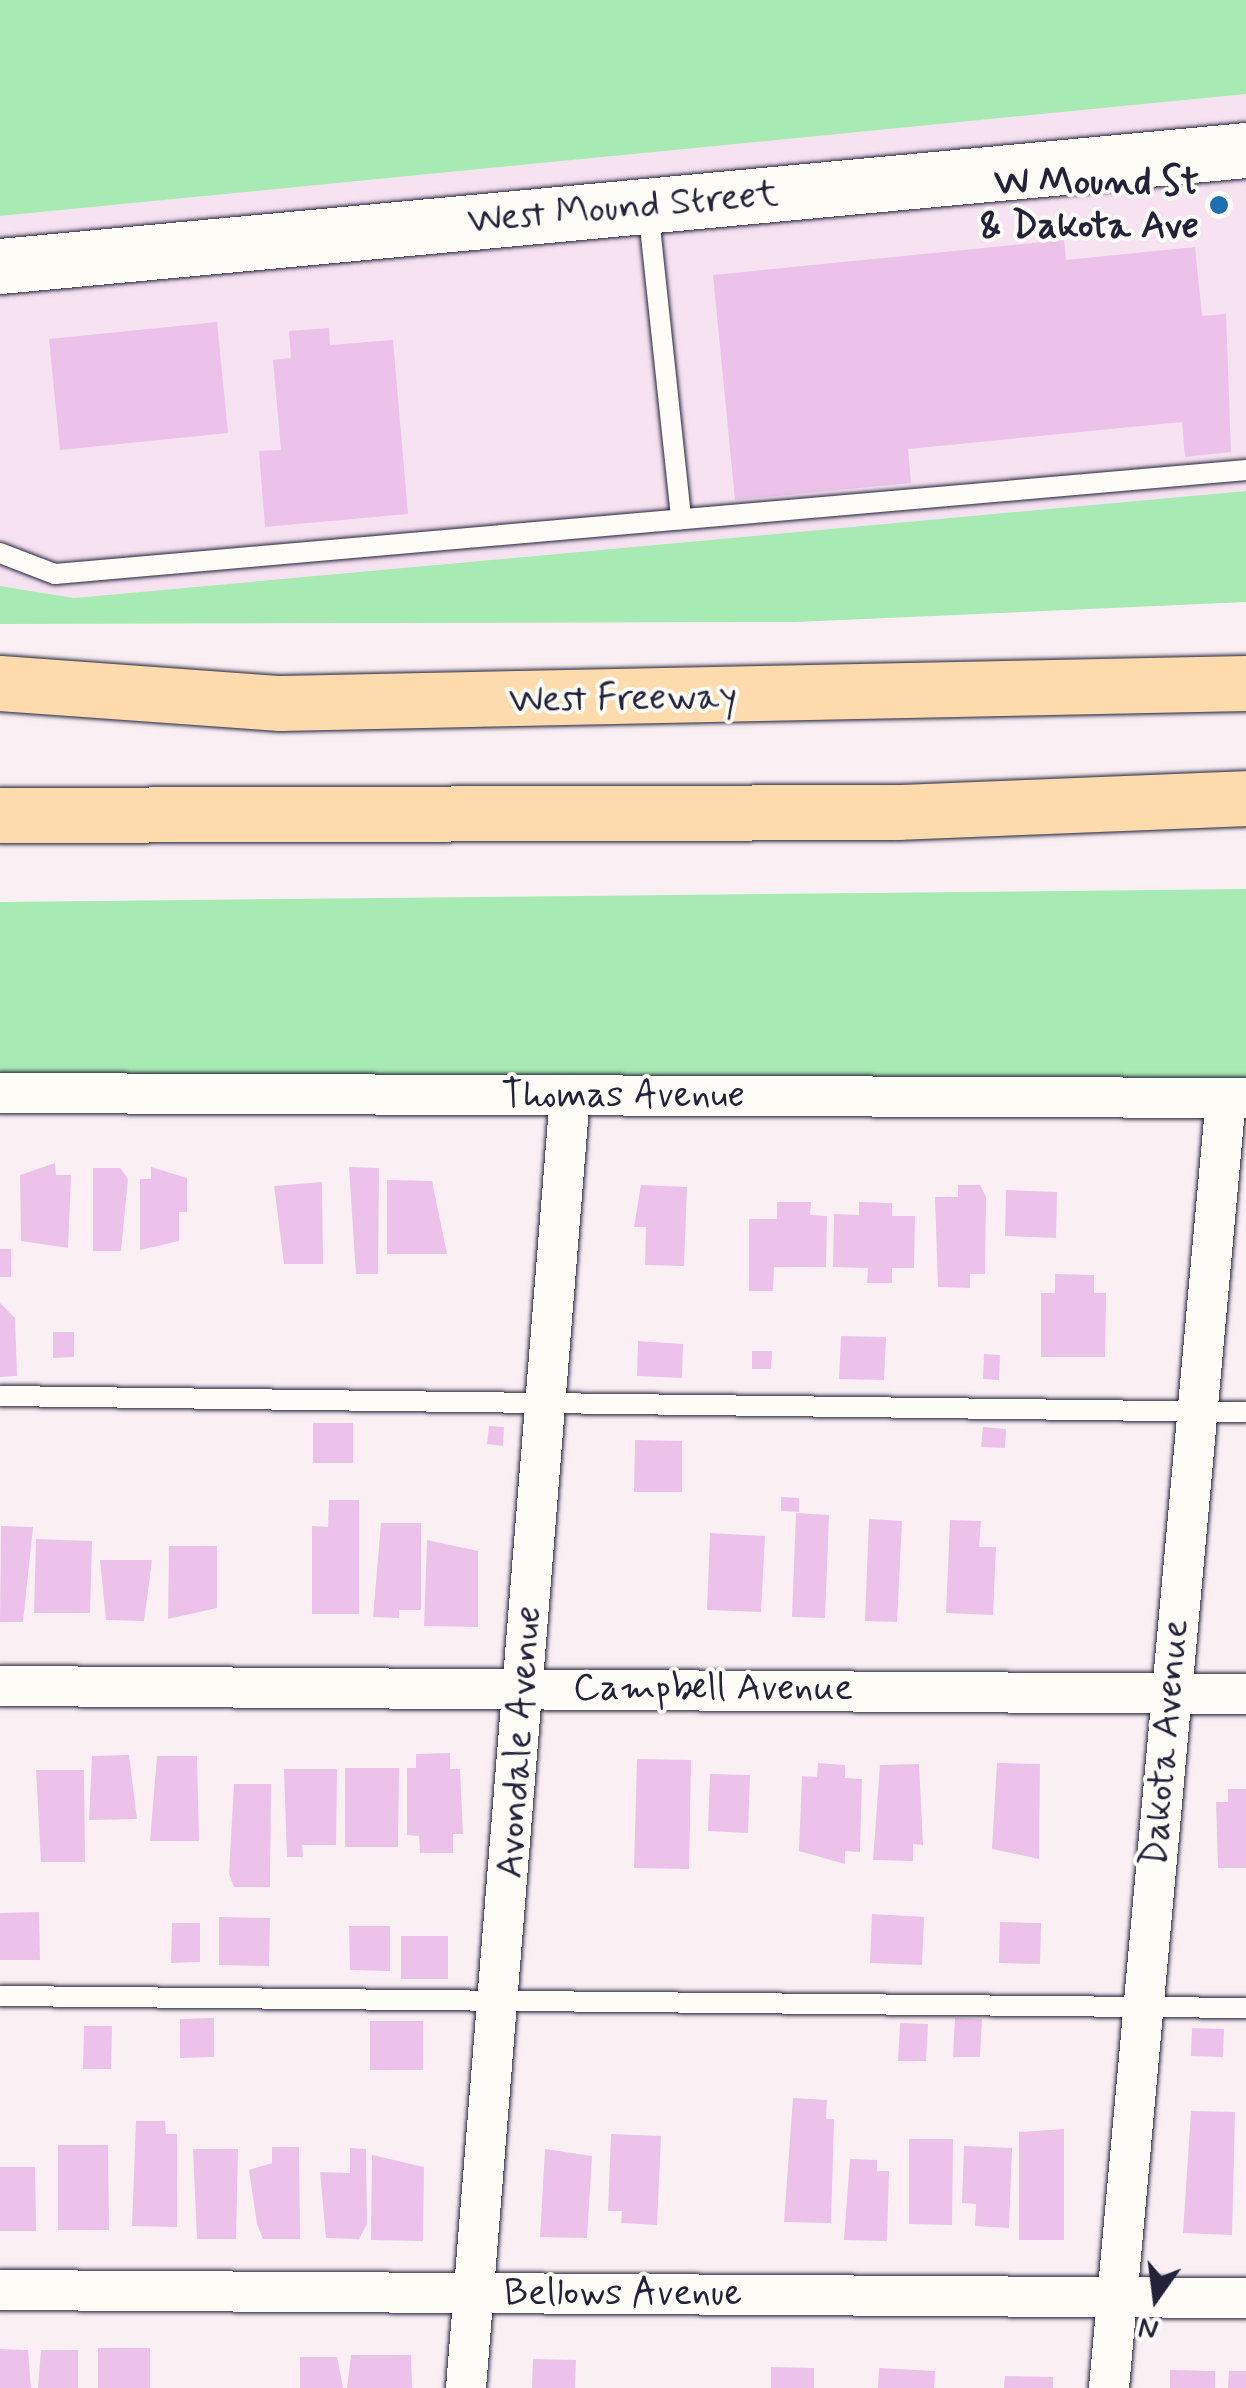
<!DOCTYPE html>
<html>
<head>
<meta charset="utf-8">
<style>
  body { margin:0 }
  #map { position:relative; width:1246px; height:2388px; overflow:hidden; background:#faf0f4; font-family:Mynerve,sans-serif }
  div>[style] { position:absolute }
  .built>* { inset:0; background:#f6e2f1 }
  .green>* { inset:0; background:#a8eab3 }
  .building>* { inset:0; background:#ecc2ea }
  .roads { filter:drop-shadow(0 0 2px #22223b) drop-shadow(0 0 2px #22223b) }
  .lane>* { height:20px; margin:-10px; padding:0 10px; transform-origin:10px; border-radius:10px; background:#fdfcf7 }
  .street>* { height:40px; margin:-20px; padding:0 20px; transform-origin:20px; border-radius:20px; background:#fdfcf7 }
  .secondary>* { height:55px; margin:-27.5px; padding:0 27.5px; transform-origin:27.5px; border-radius:27.5px; background:#fdfcf7 }
  .highway>* { height:55px; margin:-27.5px; padding:0 27.5px; transform-origin:27.5px; border-radius:27.5px; background:#fedbac }
  .dots>* { width:28px; height:28px; translate:-50% -50%; box-sizing:border-box; border:5px solid #fdfcf7; border-radius:50% }
  span { translate:-50% -50%; white-space:nowrap; text-align:center; line-height:1.15; -webkit-text-stroke:8px #fdfcf7; paint-order:stroke }
  .poi-label { font-size:38px; color:#22223b; font-weight:700 }
  .right { translate:-100% -50%; text-align:right }
  .street-label { font-size:38px; color:#22223b }
  .north { position:absolute; left:1106px; top:2248px; width:100px; height:100px; -webkit-text-stroke:8px #fdfcf7; paint-order:stroke; rotate:194deg; font-size:28px; font-weight:700; line-height:40px; text-align:center; color:#22223b }
  .north::after { content:''; display:block; margin:auto; width:35px; height:45px; background:#22223b; clip-path:polygon(50% 0,100% 100%,50% 72%,0 100%) }
</style>
</head>
<body>
<div id="map">
  <div class="built">
    <i style="clip-path:polygon(1246px 94px,1246px 491px,74px 598px,0 586px,0 216px)"></i>
  </div>
  <div class="green">
    <i style="clip-path:polygon(0 0,1246px 0,1246px 94px,0 216px)"></i>
    <i style="clip-path:polygon(1246px 491px,1246px 602px,796px 622px,0 624px,0 586px,74px 598px)"></i>
    <i style="clip-path:polygon(1246px 889px,1246px 1078px,0 1077px,0 902px)"></i>
  </div>
  <div class="building">
    <i style="clip-path:polygon(1064px 240px,1066px 260px,1195px 247px,1202px 316px,1226px 314px,1231px 452px,1185px 457px,1182px 422px,908px 449px,911px 483px,735px 500px,713px 275px)"></i>
    <i style="clip-path:polygon(217px 322px,228px 433px,60px 450px,49px 339px)"></i>
    <i style="clip-path:polygon(329px 328px,330px 345px,393px 340px,408px 514px,265px 527px,259px 451px,281px 450px,273px 360px,291px 358px,289px 331px)"></i>
    <i style="clip-path:polygon(55px 1163px,56px 1175px,71px 1175px,68px 1248px,21px 1241px,20px 1175px)"></i>
    <i style="clip-path:polygon(151px 1167px,187px 1178px,187px 1212px,179px 1212px,179px 1241px,140px 1250px,140px 1179px,151px 1179px)"></i>
    <i style="clip-path:polygon(349px 1167px,379px 1168px,378px 1274px,356px 1274px)"></i>
    <i style="clip-path:polygon(93px 1168px,120px 1168px,128px 1179px,121px 1251px,93px 1251px)"></i>
    <i style="clip-path:polygon(387px 1180px,432px 1181px,447px 1254px,387px 1254px)"></i>
    <i style="clip-path:polygon(322px 1182px,323px 1264px,284px 1264px,274px 1186px)"></i>
    <i style="clip-path:polygon(641px 1185px,687px 1187px,684px 1266px,645px 1265px,646px 1227px,634px 1227px)"></i>
    <i style="clip-path:polygon(958px 1185px,980px 1185px,986px 1197px,985px 1274px,970px 1274px,970px 1288px,938px 1287px,935px 1197px,958px 1197px)"></i>
    <i style="clip-path:polygon(1006px 1190px,1057px 1192px,1056px 1238px,1005px 1236px)"></i>
    <i style="clip-path:polygon(777px 1202px,811px 1202px,810px 1215px,827px 1216px,826px 1267px,774px 1267px,773px 1291px,749px 1291px,749px 1219px,777px 1219px)"></i>
    <i style="clip-path:polygon(859px 1202px,892px 1203px,892px 1216px,915px 1216px,914px 1268px,892px 1268px,892px 1283px,867px 1283px,868px 1268px,833px 1267px,834px 1214px,859px 1215px)"></i>
    <i style="clip-path:polygon(0 1249px,11px 1249px,11px 1277px,0 1277px)"></i>
    <i style="clip-path:polygon(1055px 1274px,1094px 1275px,1094px 1293px,1106px 1293px,1105px 1357px,1041px 1357px,1041px 1293px,1055px 1293px)"></i>
    <i style="clip-path:polygon(0 1303px,15px 1318px,17px 1376px,0 1377px)"></i>
    <i style="clip-path:polygon(53px 1332px,74px 1332px,74px 1357px,53px 1358px)"></i>
    <i style="clip-path:polygon(841px 1336px,886px 1337px,884px 1380px,839px 1379px)"></i>
    <i style="clip-path:polygon(638px 1341px,683px 1344px,682px 1378px,637px 1376px)"></i>
    <i style="clip-path:polygon(752px 1351px,772px 1351px,771px 1369px,752px 1369px)"></i>
    <i style="clip-path:polygon(984px 1354px,1000px 1355px,999px 1380px,983px 1379px)"></i>
    <i style="clip-path:polygon(313px 1423px,353px 1423px,353px 1463px,313px 1463px)"></i>
    <i style="clip-path:polygon(489px 1426px,504px 1427px,503px 1446px,487px 1444px)"></i>
    <i style="clip-path:polygon(983px 1427px,1006px 1429px,1005px 1448px,981px 1447px)"></i>
    <i style="clip-path:polygon(635px 1440px,682px 1441px,682px 1492px,634px 1492px)"></i>
    <i style="clip-path:polygon(781px 1497px,799px 1498px,799px 1512px,781px 1511px)"></i>
    <i style="clip-path:polygon(329px 1500px,359px 1500px,359px 1614px,312px 1614px,312px 1526px,328px 1527px)"></i>
    <i style="clip-path:polygon(796px 1513px,829px 1515px,825px 1618px,792px 1617px)"></i>
    <i style="clip-path:polygon(869px 1519px,902px 1521px,897px 1622px,865px 1621px)"></i>
    <i style="clip-path:polygon(950px 1520px,981px 1521px,979px 1547px,996px 1547px,993px 1615px,946px 1613px)"></i>
    <i style="clip-path:polygon(381px 1523px,421px 1523px,421px 1610px,399px 1610px,399px 1618px,373px 1617px)"></i>
    <i style="clip-path:polygon(1px 1526px,33px 1527px,23px 1622px,0 1622px)"></i>
    <i style="clip-path:polygon(710px 1533px,765px 1536px,761px 1612px,707px 1610px)"></i>
    <i style="clip-path:polygon(36px 1539px,92px 1541px,90px 1613px,34px 1613px)"></i>
    <i style="clip-path:polygon(427px 1540px,478px 1551px,478px 1627px,424px 1626px)"></i>
    <i style="clip-path:polygon(169px 1546px,217px 1546px,217px 1608px,168px 1619px)"></i>
    <i style="clip-path:polygon(100px 1560px,152px 1560px,144px 1621px,106px 1620px)"></i>
    <i style="clip-path:polygon(450px 1753px,450px 1769px,460px 1769px,463px 1834px,453px 1834px,453px 1853px,420px 1853px,419px 1836px,407px 1835px,407px 1768px,416px 1768px,416px 1754px)"></i>
    <i style="clip-path:polygon(129px 1755px,137px 1819px,89px 1820px,92px 1756px)"></i>
    <i style="clip-path:polygon(157px 1756px,197px 1756px,199px 1841px,150px 1841px)"></i>
    <i style="clip-path:polygon(637px 1759px,691px 1760px,689px 1869px,634px 1868px)"></i>
    <i style="clip-path:polygon(818px 1763px,845px 1765px,845px 1778px,862px 1779px,860px 1852px,845px 1851px,845px 1864px,799px 1851px,802px 1776px,817px 1777px)"></i>
    <i style="clip-path:polygon(997px 1763px,1040px 1764px,1039px 1859px,992px 1849px)"></i>
    <i style="clip-path:polygon(919px 1764px,923px 1845px,913px 1844px,913px 1861px,873px 1860px,880px 1765px)"></i>
    <i style="clip-path:polygon(345px 1768px,399px 1768px,398px 1847px,345px 1847px)"></i>
    <i style="clip-path:polygon(284px 1769px,337px 1769px,336px 1845px,302px 1845px,303px 1857px,287px 1857px)"></i>
    <i style="clip-path:polygon(36px 1770px,84px 1770px,85px 1862px,41px 1862px)"></i>
    <i style="clip-path:polygon(710px 1774px,750px 1775px,748px 1833px,708px 1831px)"></i>
    <i style="clip-path:polygon(234px 1784px,271px 1784px,270px 1887px,234px 1887px,229px 1874px)"></i>
    <i style="clip-path:polygon(1228px 1789px,1246px 1789px,1246px 1868px,1218px 1868px,1216px 1802px,1228px 1802px)"></i>
    <i style="clip-path:polygon(39px 1912px,40px 1960px,0 1960px,0 1913px)"></i>
    <i style="clip-path:polygon(872px 1914px,924px 1917px,922px 1965px,870px 1963px)"></i>
    <i style="clip-path:polygon(219px 1917px,270px 1918px,269px 1966px,219px 1965px)"></i>
    <i style="clip-path:polygon(1000px 1922px,1041px 1923px,1040px 1964px,999px 1963px)"></i>
    <i style="clip-path:polygon(172px 1923px,200px 1923px,200px 1962px,171px 1963px)"></i>
    <i style="clip-path:polygon(349px 1926px,390px 1926px,390px 1971px,350px 1970px)"></i>
    <i style="clip-path:polygon(401px 1936px,448px 1936px,448px 1979px,401px 1979px)"></i>
    <i style="clip-path:polygon(214px 2018px,214px 2057px,180px 2058px,180px 2019px)"></i>
    <i style="clip-path:polygon(955px 2018px,982px 2019px,980px 2057px,953px 2057px)"></i>
    <i style="clip-path:polygon(370px 2021px,423px 2021px,423px 2070px,370px 2070px)"></i>
    <i style="clip-path:polygon(900px 2023px,928px 2024px,926px 2061px,898px 2061px)"></i>
    <i style="clip-path:polygon(84px 2026px,112px 2026px,111px 2069px,83px 2069px)"></i>
    <i style="clip-path:polygon(1192px 2028px,1224px 2029px,1223px 2057px,1191px 2056px)"></i>
    <i style="clip-path:polygon(793px 2098px,827px 2100px,826px 2119px,834px 2119px,831px 2223px,784px 2222px)"></i>
    <i style="clip-path:polygon(1191px 2111px,1235px 2112px,1232px 2235px,1183px 2233px)"></i>
    <i style="clip-path:polygon(136px 2121px,165px 2121px,166px 2134px,177px 2134px,177px 2227px,132px 2226px)"></i>
    <i style="clip-path:polygon(1064px 2129px,1064px 2240px,1019px 2240px,1019px 2132px)"></i>
    <i style="clip-path:polygon(611px 2134px,661px 2136px,657px 2225px,621px 2223px,622px 2211px,608px 2211px)"></i>
    <i style="clip-path:polygon(909px 2139px,953px 2139px,952px 2225px,909px 2224px)"></i>
    <i style="clip-path:polygon(58px 2145px,108px 2145px,109px 2230px,58px 2230px)"></i>
    <i style="clip-path:polygon(964px 2146px,1012px 2148px,1009px 2228px,975px 2226px,976px 2204px,962px 2203px)"></i>
    <i style="clip-path:polygon(272px 2147px,299px 2147px,300px 2239px,263px 2239px,257px 2224px,249px 2170px,272px 2163px)"></i>
    <i style="clip-path:polygon(350px 2148px,366px 2149px,367px 2224px,359px 2239px,326px 2238px,320px 2172px,350px 2173px)"></i>
    <i style="clip-path:polygon(193px 2149px,238px 2149px,236px 2239px,197px 2239px)"></i>
    <i style="clip-path:polygon(545px 2149px,592px 2156px,587px 2238px,540px 2237px)"></i>
    <i style="clip-path:polygon(372px 2155px,424px 2167px,423px 2241px,371px 2240px)"></i>
    <i style="clip-path:polygon(850px 2159px,877px 2160px,877px 2171px,889px 2171px,887px 2241px,844px 2240px)"></i>
    <i style="clip-path:polygon(0 2167px,35px 2167px,36px 2231px,0 2231px)"></i>
    <i style="clip-path:polygon(98px 2348px,150px 2348px,150px 2388px,98px 2388px)"></i>
    <i style="clip-path:polygon(0 2349px,28px 2350px,31px 2388px,0 2388px)"></i>
    <i style="clip-path:polygon(41px 2350px,78px 2350px,78px 2388px,38px 2388px)"></i>
    <i style="clip-path:polygon(351px 2355px,411px 2355px,412px 2388px,347px 2388px)"></i>
    <i style="clip-path:polygon(300px 2357px,337px 2357px,343px 2388px,300px 2388px)"></i>
    <i style="clip-path:polygon(533px 2359px,576px 2360px,575px 2388px,532px 2388px)"></i>
    <i style="clip-path:polygon(771px 2367px,814px 2368px,814px 2388px,771px 2388px)"></i>
    <i style="clip-path:polygon(879px 2368px,935px 2371px,934px 2388px,878px 2388px)"></i>
    <i style="clip-path:polygon(1170px 2370px,1215px 2371px,1215px 2388px,1170px 2388px)"></i>
    <i style="clip-path:polygon(1229px 2371px,1246px 2371px,1246px 2388px,1228px 2388px)"></i>
    <i style="clip-path:polygon(1005px 2376px,1053px 2377px,1053px 2388px,1004px 2388px)"></i>
  </div>
  <div class="roads">
    <div class="lane">
      <i style="left:648px;top:208px;width:313px;rotate:83.9deg"></i>
      <i style="left:0;top:553px;width:59px;rotate:20.9deg"></i>
      <i style="left:55px;top:574px;width:1196px;rotate:-4.99deg"></i>
      <i style="left:0;top:1396px;width:1246px;rotate:0.74deg"></i>
      <i style="left:0;top:1996px;width:1246px;rotate:0.55deg"></i>
    </div>
    <div class="street">
      <i style="left:0;top:1093px;width:1246px;rotate:0.23deg"></i>
      <i style="left:0;top:1686px;width:1246px;rotate:0.37deg"></i>
      <i style="left:0;top:2290px;width:1246px;rotate:0.37deg"></i>
      <i style="left:466px;top:2388px;width:1296px;rotate:-85.4deg"></i>
      <i style="left:1109px;top:2388px;width:1295px;rotate:-84.82deg"></i>
    </div>
    <div class="secondary">
      <i style="left:0;top:266px;width:1251px;rotate:-5.32deg"></i>
    </div>
    <div class="highway">
      <i style="left:0;top:683px;width:281px;rotate:4.1deg"></i>
      <i style="left:280px;top:703px;width:966px;rotate:-1.19deg"></i>
      <i style="left:0;top:815px;width:898px;rotate:-0.19deg"></i>
      <i style="left:898px;top:812px;width:348px;rotate:-2.3deg"></i>
    </div>
  </div>
  <div class="dots">
    <i style="left:1219px;top:205px;background:#1f6fb2"></i>
  </div>
  <div class="poi-label">
    <span class="right" style="left:1199px;top:205px">W Mound St<br>&amp; Dakota Ave</span>
  </div>
  <div class="street-label">
    <span style="left:623px;top:208px;rotate:-5deg">West Mound Street</span>
    <span style="left:623px;top:699px;rotate:-1deg">West Freeway</span>
    <span style="left:623px;top:1096px">Thomas Avenue</span>
    <span style="left:713px;top:1689px">Campbell Avenue</span>
    <span style="left:520px;top:1742px;rotate:-86deg">Avondale Avenue</span>
    <span style="left:1166px;top:1743px;rotate:-85deg">Dakota Avenue</span>
    <span style="left:623px;top:2294px">Bellows Avenue</span>
  </div>
  <div class="north">N</div>
</div>
</body>
</html>
